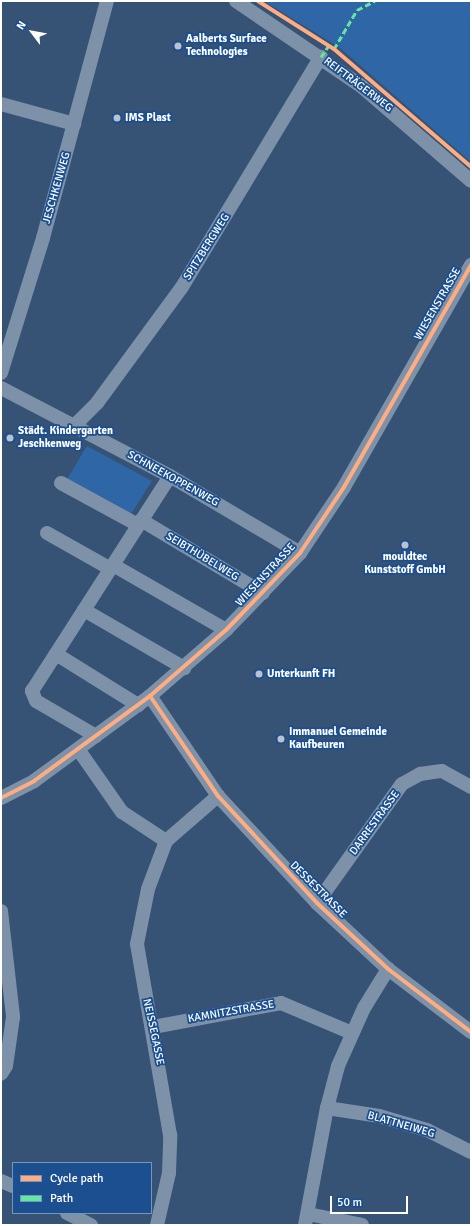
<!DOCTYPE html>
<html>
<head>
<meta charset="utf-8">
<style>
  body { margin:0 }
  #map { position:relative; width:472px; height:1226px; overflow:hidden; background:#365274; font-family:Signika,sans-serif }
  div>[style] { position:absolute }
  .green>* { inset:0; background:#2f66a5 }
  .minor>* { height:14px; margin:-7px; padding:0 7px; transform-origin:7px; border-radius:7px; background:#7d92a8 }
  .quiet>* { height:3px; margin-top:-1.5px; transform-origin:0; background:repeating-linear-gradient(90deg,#66e7a1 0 6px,transparent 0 9px) }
  .cycleway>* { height:4px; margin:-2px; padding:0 2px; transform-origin:2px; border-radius:2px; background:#ffac80 }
  .dots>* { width:11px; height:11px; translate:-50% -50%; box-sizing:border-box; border:2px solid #1b4f8f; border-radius:50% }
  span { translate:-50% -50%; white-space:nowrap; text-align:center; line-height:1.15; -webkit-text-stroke:3.5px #1b4f8f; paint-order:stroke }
  .poi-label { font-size:11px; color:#fff; font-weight:700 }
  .left { translate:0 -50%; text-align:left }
  .street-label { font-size:11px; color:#fff }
  .frame { position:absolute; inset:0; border:2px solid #fff; pointer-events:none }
  .legend { position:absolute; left:12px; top:1162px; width:140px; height:52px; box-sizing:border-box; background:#1b4f8f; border:1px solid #7695bc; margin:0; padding:5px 7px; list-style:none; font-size:12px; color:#fff }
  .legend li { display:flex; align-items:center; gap:8px; height:20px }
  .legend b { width:20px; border:1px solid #7695bc }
  .north { position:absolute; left:12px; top:12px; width:40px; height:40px; -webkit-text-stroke:3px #1b4f8f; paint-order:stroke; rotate:302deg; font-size:11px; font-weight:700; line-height:16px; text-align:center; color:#fff }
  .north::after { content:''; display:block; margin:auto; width:14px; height:18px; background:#fff; clip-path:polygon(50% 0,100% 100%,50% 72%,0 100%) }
  .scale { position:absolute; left:330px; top:1196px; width:78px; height:18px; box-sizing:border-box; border:2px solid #fff; border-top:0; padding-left:5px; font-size:12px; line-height:14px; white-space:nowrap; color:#fff; -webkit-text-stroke:3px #1b4f8f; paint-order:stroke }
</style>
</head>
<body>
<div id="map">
  <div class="green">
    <i style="clip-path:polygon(264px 1px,471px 1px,471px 162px,340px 48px)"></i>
    <i style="clip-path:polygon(87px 446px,152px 481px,131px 514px,67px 479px)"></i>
  </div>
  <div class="minor">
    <i style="left:236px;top:1px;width:151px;rotate:34.2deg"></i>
    <i style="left:361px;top:86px;width:145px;rotate:40.8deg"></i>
    <i style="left:1px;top:104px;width:76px;rotate:15.3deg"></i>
    <i style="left:1px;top:373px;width:141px;rotate:-72.7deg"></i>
    <i style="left:43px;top:238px;width:245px;rotate:-74.9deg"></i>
    <i style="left:1px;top:388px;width:191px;rotate:27.5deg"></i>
    <i style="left:170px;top:476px;width:151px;rotate:30.6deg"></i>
    <i style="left:75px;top:425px;width:31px;rotate:-45deg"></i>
    <i style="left:97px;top:403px;width:144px;rotate:-53.8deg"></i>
    <i style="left:182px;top:287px;width:269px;rotate:-58.9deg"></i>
    <i style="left:61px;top:483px;width:88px;rotate:28.6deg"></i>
    <i style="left:141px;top:520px;width:142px;rotate:30.9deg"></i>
    <i style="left:47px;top:533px;width:71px;rotate:29.4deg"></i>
    <i style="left:113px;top:565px;width:130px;rotate:29.9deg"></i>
    <i style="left:84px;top:610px;width:116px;rotate:30.1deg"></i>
    <i style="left:56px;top:654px;width:97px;rotate:31.9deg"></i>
    <i style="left:150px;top:696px;width:121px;rotate:55.8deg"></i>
    <i style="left:218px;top:796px;width:146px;rotate:47.2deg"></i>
    <i style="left:317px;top:903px;width:97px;rotate:42.9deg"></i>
    <i style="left:388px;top:969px;width:104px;rotate:37.2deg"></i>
    <i style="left:96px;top:736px;width:69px;rotate:-149.7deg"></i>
    <i style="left:36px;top:701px;width:11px;rotate:-112deg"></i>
    <i style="left:32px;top:691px;width:255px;rotate:-57.3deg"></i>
    <i style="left:78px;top:749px;width:77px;rotate:55.1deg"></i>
    <i style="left:122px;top:812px;width:53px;rotate:33.4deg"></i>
    <i style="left:1px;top:798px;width:37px;rotate:-27deg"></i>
    <i style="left:34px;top:781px;width:144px;rotate:-36.2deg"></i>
    <i style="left:150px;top:696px;width:101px;rotate:-41deg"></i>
    <i style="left:226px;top:630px;width:107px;rotate:-46.1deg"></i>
    <i style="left:300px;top:553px;width:79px;rotate:-56.3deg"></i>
    <i style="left:344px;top:487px;width:256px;rotate:-60.2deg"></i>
    <i style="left:317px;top:903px;width:146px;rotate:-54.5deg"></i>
    <i style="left:402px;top:784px;width:21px;rotate:-29deg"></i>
    <i style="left:420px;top:774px;width:22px;rotate:-8deg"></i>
    <i style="left:442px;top:771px;width:33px;rotate:29deg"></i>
    <i style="left:1px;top:911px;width:107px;rotate:83.5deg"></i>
    <i style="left:13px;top:1017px;width:49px;rotate:98.1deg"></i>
    <i style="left:6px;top:1066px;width:9px;rotate:122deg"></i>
    <i style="left:153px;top:1027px;width:130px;rotate:-10.6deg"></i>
    <i style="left:281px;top:1003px;width:77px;rotate:22.9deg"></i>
    <i style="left:327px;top:1108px;width:53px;rotate:8.7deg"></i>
    <i style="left:379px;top:1116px;width:50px;rotate:16.3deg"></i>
    <i style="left:427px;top:1130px;width:49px;rotate:26.6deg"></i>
    <i style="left:1px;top:1181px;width:13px;rotate:23deg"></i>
    <i style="left:67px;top:1213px;width:27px;rotate:27deg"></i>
    <i style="left:308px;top:1214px;width:55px;rotate:11.5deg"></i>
    <i style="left:157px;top:1225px;width:53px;rotate:-77deg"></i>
    <i style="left:169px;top:1173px;width:38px;rotate:-88deg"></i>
    <i style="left:170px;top:1135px;width:194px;rotate:-99.8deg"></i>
    <i style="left:137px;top:944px;width:56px;rotate:-78.7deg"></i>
    <i style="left:148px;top:889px;width:51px;rotate:-69.4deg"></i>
    <i style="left:166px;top:841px;width:69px;rotate:-40.9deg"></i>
    <i style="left:305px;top:1225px;width:119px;rotate:-79.4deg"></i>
    <i style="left:327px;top:1108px;width:43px;rotate:-75.3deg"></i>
    <i style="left:338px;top:1066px;width:64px;rotate:-65.9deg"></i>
    <i style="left:364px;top:1008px;width:46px;rotate:-58.4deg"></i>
  </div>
  <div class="quiet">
    <i style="left:334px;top:49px;width:45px;rotate:-59.5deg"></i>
    <i style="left:357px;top:10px;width:20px;rotate:-27deg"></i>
    <i style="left:321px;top:57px;width:14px;rotate:-56deg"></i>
    <i style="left:361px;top:86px;width:12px;rotate:-55deg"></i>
  </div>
  <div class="cycleway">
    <i style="left:258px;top:1px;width:90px;rotate:32.3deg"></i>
    <i style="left:334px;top:49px;width:181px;rotate:40.7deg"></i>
    <i style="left:150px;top:696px;width:121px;rotate:55.8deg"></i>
    <i style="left:218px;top:796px;width:146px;rotate:47.2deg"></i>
    <i style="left:317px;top:903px;width:97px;rotate:42.9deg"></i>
    <i style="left:388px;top:969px;width:104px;rotate:37.2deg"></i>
    <i style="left:1px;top:798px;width:37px;rotate:-27deg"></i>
    <i style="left:34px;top:781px;width:144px;rotate:-36.2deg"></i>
    <i style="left:150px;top:696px;width:101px;rotate:-41deg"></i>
    <i style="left:226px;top:630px;width:107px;rotate:-46.1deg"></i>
    <i style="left:300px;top:553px;width:79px;rotate:-56.3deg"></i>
    <i style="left:344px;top:487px;width:256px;rotate:-60.2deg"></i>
  </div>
  <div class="dots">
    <i style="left:178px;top:46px;background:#b9c2ce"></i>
    <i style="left:117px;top:118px;background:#b9c2ce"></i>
    <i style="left:10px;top:438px;background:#b9c2ce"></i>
    <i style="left:405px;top:545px;background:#b9c2ce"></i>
    <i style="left:259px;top:674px;background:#b9c2ce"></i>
    <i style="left:281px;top:739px;background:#b9c2ce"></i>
  </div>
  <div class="poi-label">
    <span class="left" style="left:186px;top:46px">Aalberts Surface<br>Technologies</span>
    <span class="left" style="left:125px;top:118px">IMS Plast</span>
    <span class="left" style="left:18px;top:438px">Städt. Kindergarten<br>Jeschkenweg</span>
    <span style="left:405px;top:564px">mouldtec<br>Kunststoff GmbH</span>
    <span class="left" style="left:267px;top:674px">Unterkunft FH</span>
    <span class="left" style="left:289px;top:739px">Immanuel Gemeinde<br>Kaufbeuren</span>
  </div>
  <div class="street-label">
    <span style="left:358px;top:85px;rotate:37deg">REIFTRÄGERWEG</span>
    <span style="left:57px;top:188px;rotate:-74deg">JESCHKENWEG</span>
    <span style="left:207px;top:247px;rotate:-58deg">SPITZBERGWEG</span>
    <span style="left:438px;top:304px;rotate:-60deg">WIESENSTRASSE</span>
    <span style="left:173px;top:479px;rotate:29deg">SCHNEEKOPPENWEG</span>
    <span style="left:202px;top:557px;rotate:31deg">SEIBTHÜBELWEG</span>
    <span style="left:266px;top:575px;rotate:-47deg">WIESENSTRASSE</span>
    <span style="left:375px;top:823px;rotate:-54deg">DARRESTRASSE</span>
    <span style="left:318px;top:890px;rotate:45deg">DESSESTRASSE</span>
    <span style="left:231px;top:1012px;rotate:-10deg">KAMNITZSTRASSE</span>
    <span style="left:153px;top:1032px;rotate:78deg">NEISSEGASSE</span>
    <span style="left:401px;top:1125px;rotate:16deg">BLATTNEIWEG</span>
  </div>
  <div class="frame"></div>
  <ul class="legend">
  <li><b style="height:5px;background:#ffac80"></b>Cycle path</li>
  <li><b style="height:5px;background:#66e7a1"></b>Path</li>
  </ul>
  <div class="north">N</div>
  <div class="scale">50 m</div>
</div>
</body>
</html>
